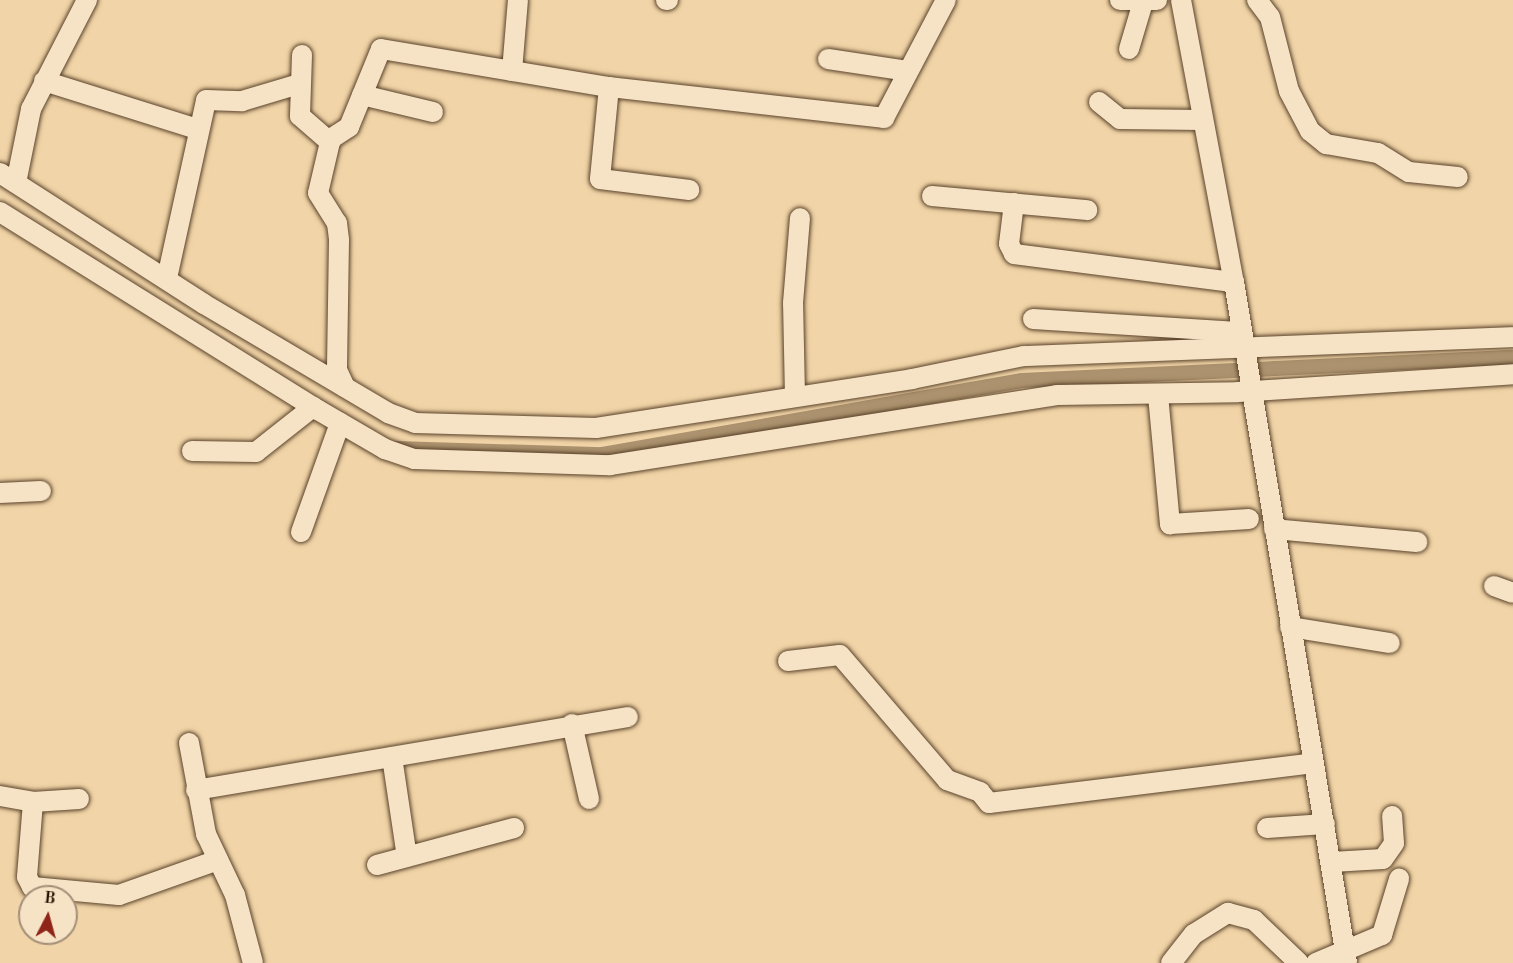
<!DOCTYPE html>
<html>
<head>
<meta charset="utf-8">
<style>
  body { margin:0 }
  #map { position:relative; width:1513px; height:963px; overflow:hidden; background:#f1d4a7; font-family:"Old Standard TT",serif }
  div>[style] { position:absolute }
  .canal>* { height:15px; margin:-7.5px; padding:0 7.5px; transform-origin:7.5px; border-radius:7.5px; background:#ac926e }
  .roads { filter:drop-shadow(0 0 2px #59422a) drop-shadow(0 0 2px #59422a) }
  .minor>* { height:20px; margin:-10px; padding:0 10px; transform-origin:10px; border-radius:10px; background:#f6e3c6 }
  span { translate:-50% -50%; white-space:nowrap; text-align:center; line-height:1.15; -webkit-text-stroke:6px #f6e3c6; paint-order:stroke }
  .north { position:absolute; left:18px; top:885px; width:60px; height:60px; box-sizing:border-box; background:#f6e3c6; border:2px solid #a38f77; border-radius:50%; rotate:6deg; font-size:16px; font-weight:700; line-height:24px; text-align:center; color:#261100 }
  .north::after { content:''; display:block; margin:auto; width:21px; height:27px; background:#8f2418; clip-path:polygon(50% 0,100% 100%,50% 72%,0 100%) }
</style>
</head>
<body>
<div id="map">
  <div class="canal">
    <i style="left:395px;top:448px;width:207px;rotate:1.7deg"></i>
    <i style="left:602px;top:454px;width:425px;rotate:-10deg"></i>
    <i style="left:1021px;top:380px;width:493px;rotate:-2.7deg"></i>
  </div>
  <div class="roads">
    <div class="minor">
      <i style="left:666px;top:0;width:2px"></i>
      <i style="left:1120px;top:0;width:37px"></i>
      <i style="left:1181px;top:0;width:287px;rotate:79.4deg"></i>
      <i style="left:1234px;top:282px;width:690px;rotate:80.58deg"></i>
      <i style="left:1257px;top:0;width:21px;rotate:53deg"></i>
      <i style="left:1270px;top:17px;width:76px;rotate:75.6deg"></i>
      <i style="left:1289px;top:91px;width:45px;rotate:62.3deg"></i>
      <i style="left:1310px;top:131px;width:21px;rotate:39deg"></i>
      <i style="left:1326px;top:144px;width:53px;rotate:9.8deg"></i>
      <i style="left:1378px;top:153px;width:36px;rotate:32deg"></i>
      <i style="left:1409px;top:172px;width:49px;rotate:5.8deg"></i>
      <i style="left:1129px;top:49px;width:49px;rotate:-73.4deg"></i>
      <i style="left:302px;top:55px;width:61px;rotate:91.9deg"></i>
      <i style="left:300px;top:116px;width:40px;rotate:41deg"></i>
      <i style="left:330px;top:142px;width:52px;rotate:103.2deg"></i>
      <i style="left:318px;top:193px;width:36px;rotate:58deg"></i>
      <i style="left:337px;top:223px;width:17px;rotate:83deg"></i>
      <i style="left:339px;top:240px;width:130px;rotate:90.9deg"></i>
      <i style="left:337px;top:370px;width:19px;rotate:65deg"></i>
      <i style="left:828px;top:59px;width:80px;rotate:8.6deg"></i>
      <i style="left:512px;top:71px;width:71px;rotate:-85.2deg"></i>
      <i style="left:44px;top:81px;width:160px;rotate:17.4deg"></i>
      <i style="left:609px;top:87px;width:92px;rotate:95.6deg"></i>
      <i style="left:600px;top:179px;width:90px;rotate:7deg"></i>
      <i style="left:362px;top:95px;width:73px;rotate:13.5deg"></i>
      <i style="left:1099px;top:102px;width:27px;rotate:39deg"></i>
      <i style="left:1120px;top:119px;width:81px;rotate:0.7deg"></i>
      <i style="left:329px;top:140px;width:24px;rotate:-33deg"></i>
      <i style="left:349px;top:127px;width:84px;rotate:-67.7deg"></i>
      <i style="left:381px;top:49px;width:231px;rotate:9.5deg"></i>
      <i style="left:609px;top:87px;width:277px;rotate:6.4deg"></i>
      <i style="left:884px;top:118px;width:133px;rotate:-62.3deg"></i>
      <i style="left:0;top:173px;width:242px;rotate:32.7deg"></i>
      <i style="left:204px;top:304px;width:214px;rotate:30.6deg"></i>
      <i style="left:388px;top:413px;width:29px;rotate:20deg"></i>
      <i style="left:415px;top:423px;width:181px;rotate:1.6deg"></i>
      <i style="left:596px;top:428px;width:320px;rotate:-8.8deg"></i>
      <i style="left:912px;top:379px;width:114px;rotate:-11.6deg"></i>
      <i style="left:1024px;top:356px;width:489px;rotate:-2.2deg"></i>
      <i style="left:16px;top:183px;width:76px;rotate:-78.5deg"></i>
      <i style="left:31px;top:109px;width:123px;rotate:-62.8deg"></i>
      <i style="left:932px;top:196px;width:156px;rotate:5.2deg"></i>
      <i style="left:1014px;top:203px;width:41px;rotate:97deg"></i>
      <i style="left:1009px;top:244px;width:11px;rotate:63deg"></i>
      <i style="left:1014px;top:254px;width:222px;rotate:7.3deg"></i>
      <i style="left:0;top:212px;width:375px;rotate:31.9deg"></i>
      <i style="left:318px;top:410px;width:78px;rotate:30.2deg"></i>
      <i style="left:385px;top:449px;width:31px;rotate:19deg"></i>
      <i style="left:414px;top:459px;width:196px;rotate:1.8deg"></i>
      <i style="left:610px;top:465px;width:452px;rotate:-8.9deg"></i>
      <i style="left:1057px;top:395px;width:181px;rotate:-0.9deg"></i>
      <i style="left:1238px;top:392px;width:276px;rotate:-3.7deg"></i>
      <i style="left:167px;top:278px;width:182px;rotate:-77.6deg"></i>
      <i style="left:206px;top:100px;width:36px;rotate:2deg"></i>
      <i style="left:242px;top:101px;width:59px;rotate:-16.6deg"></i>
      <i style="left:1033px;top:319px;width:209px;rotate:3.6deg"></i>
      <i style="left:1158px;top:395px;width:130px;rotate:84.7deg"></i>
      <i style="left:1170px;top:524px;width:79px;rotate:-3.6deg"></i>
      <i style="left:795px;top:396px;width:93px;rotate:-91.2deg"></i>
      <i style="left:793px;top:303px;width:85px;rotate:-85.3deg"></i>
      <i style="left:192px;top:451px;width:64px;rotate:0.9deg"></i>
      <i style="left:256px;top:452px;width:73px;rotate:-38.3deg"></i>
      <i style="left:0;top:493px;width:41px;rotate:-2.8deg"></i>
      <i style="left:1274px;top:529px;width:144px;rotate:5.2deg"></i>
      <i style="left:301px;top:532px;width:116px;rotate:-70.3deg"></i>
      <i style="left:1494px;top:586px;width:20px;rotate:20deg"></i>
      <i style="left:1290px;top:627px;width:101px;rotate:9.1deg"></i>
      <i style="left:788px;top:661px;width:52px;rotate:-6.6deg"></i>
      <i style="left:840px;top:655px;width:165px;rotate:49.4deg"></i>
      <i style="left:947px;top:780px;width:35px;rotate:20deg"></i>
      <i style="left:980px;top:792px;width:14px;rotate:51deg"></i>
      <i style="left:989px;top:803px;width:327px;rotate:-7deg"></i>
      <i style="left:572px;top:724px;width:77px;rotate:77.2deg"></i>
      <i style="left:189px;top:743px;width:93px;rotate:79.4deg"></i>
      <i style="left:206px;top:834px;width:68px;rotate:64.6deg"></i>
      <i style="left:235px;top:895px;width:70px;rotate:75.2deg"></i>
      <i style="left:392px;top:757px;width:101px;rotate:81.5deg"></i>
      <i style="left:196px;top:790px;width:438px;rotate:-9.6deg"></i>
      <i style="left:0;top:796px;width:34px;rotate:10deg"></i>
      <i style="left:33px;top:802px;width:75px;rotate:94.6deg"></i>
      <i style="left:27px;top:877px;width:11px;rotate:63deg"></i>
      <i style="left:32px;top:887px;width:87px;rotate:5.3deg"></i>
      <i style="left:119px;top:895px;width:105px;rotate:-19.5deg"></i>
      <i style="left:33px;top:802px;width:46px;rotate:-3.7deg"></i>
      <i style="left:1267px;top:828px;width:58px;rotate:-3.9deg"></i>
      <i style="left:1332px;top:862px;width:51px;rotate:-3.4deg"></i>
      <i style="left:1383px;top:859px;width:19px;rotate:-55deg"></i>
      <i style="left:1394px;top:843px;width:27px;rotate:-94deg"></i>
      <i style="left:377px;top:865px;width:142px;rotate:-15.1deg"></i>
      <i style="left:1171px;top:963px;width:37px;rotate:-52deg"></i>
      <i style="left:1194px;top:934px;width:40px;rotate:-32deg"></i>
      <i style="left:1228px;top:913px;width:27px;rotate:15deg"></i>
      <i style="left:1254px;top:920px;width:62px;rotate:43.7deg"></i>
      <i style="left:1316px;top:963px;width:72px;rotate:-23deg"></i>
      <i style="left:1382px;top:935px;width:59px;rotate:-73.1deg"></i>
    </div>
  </div>
  <div class="north">B</div>
</div>
</body>
</html>
